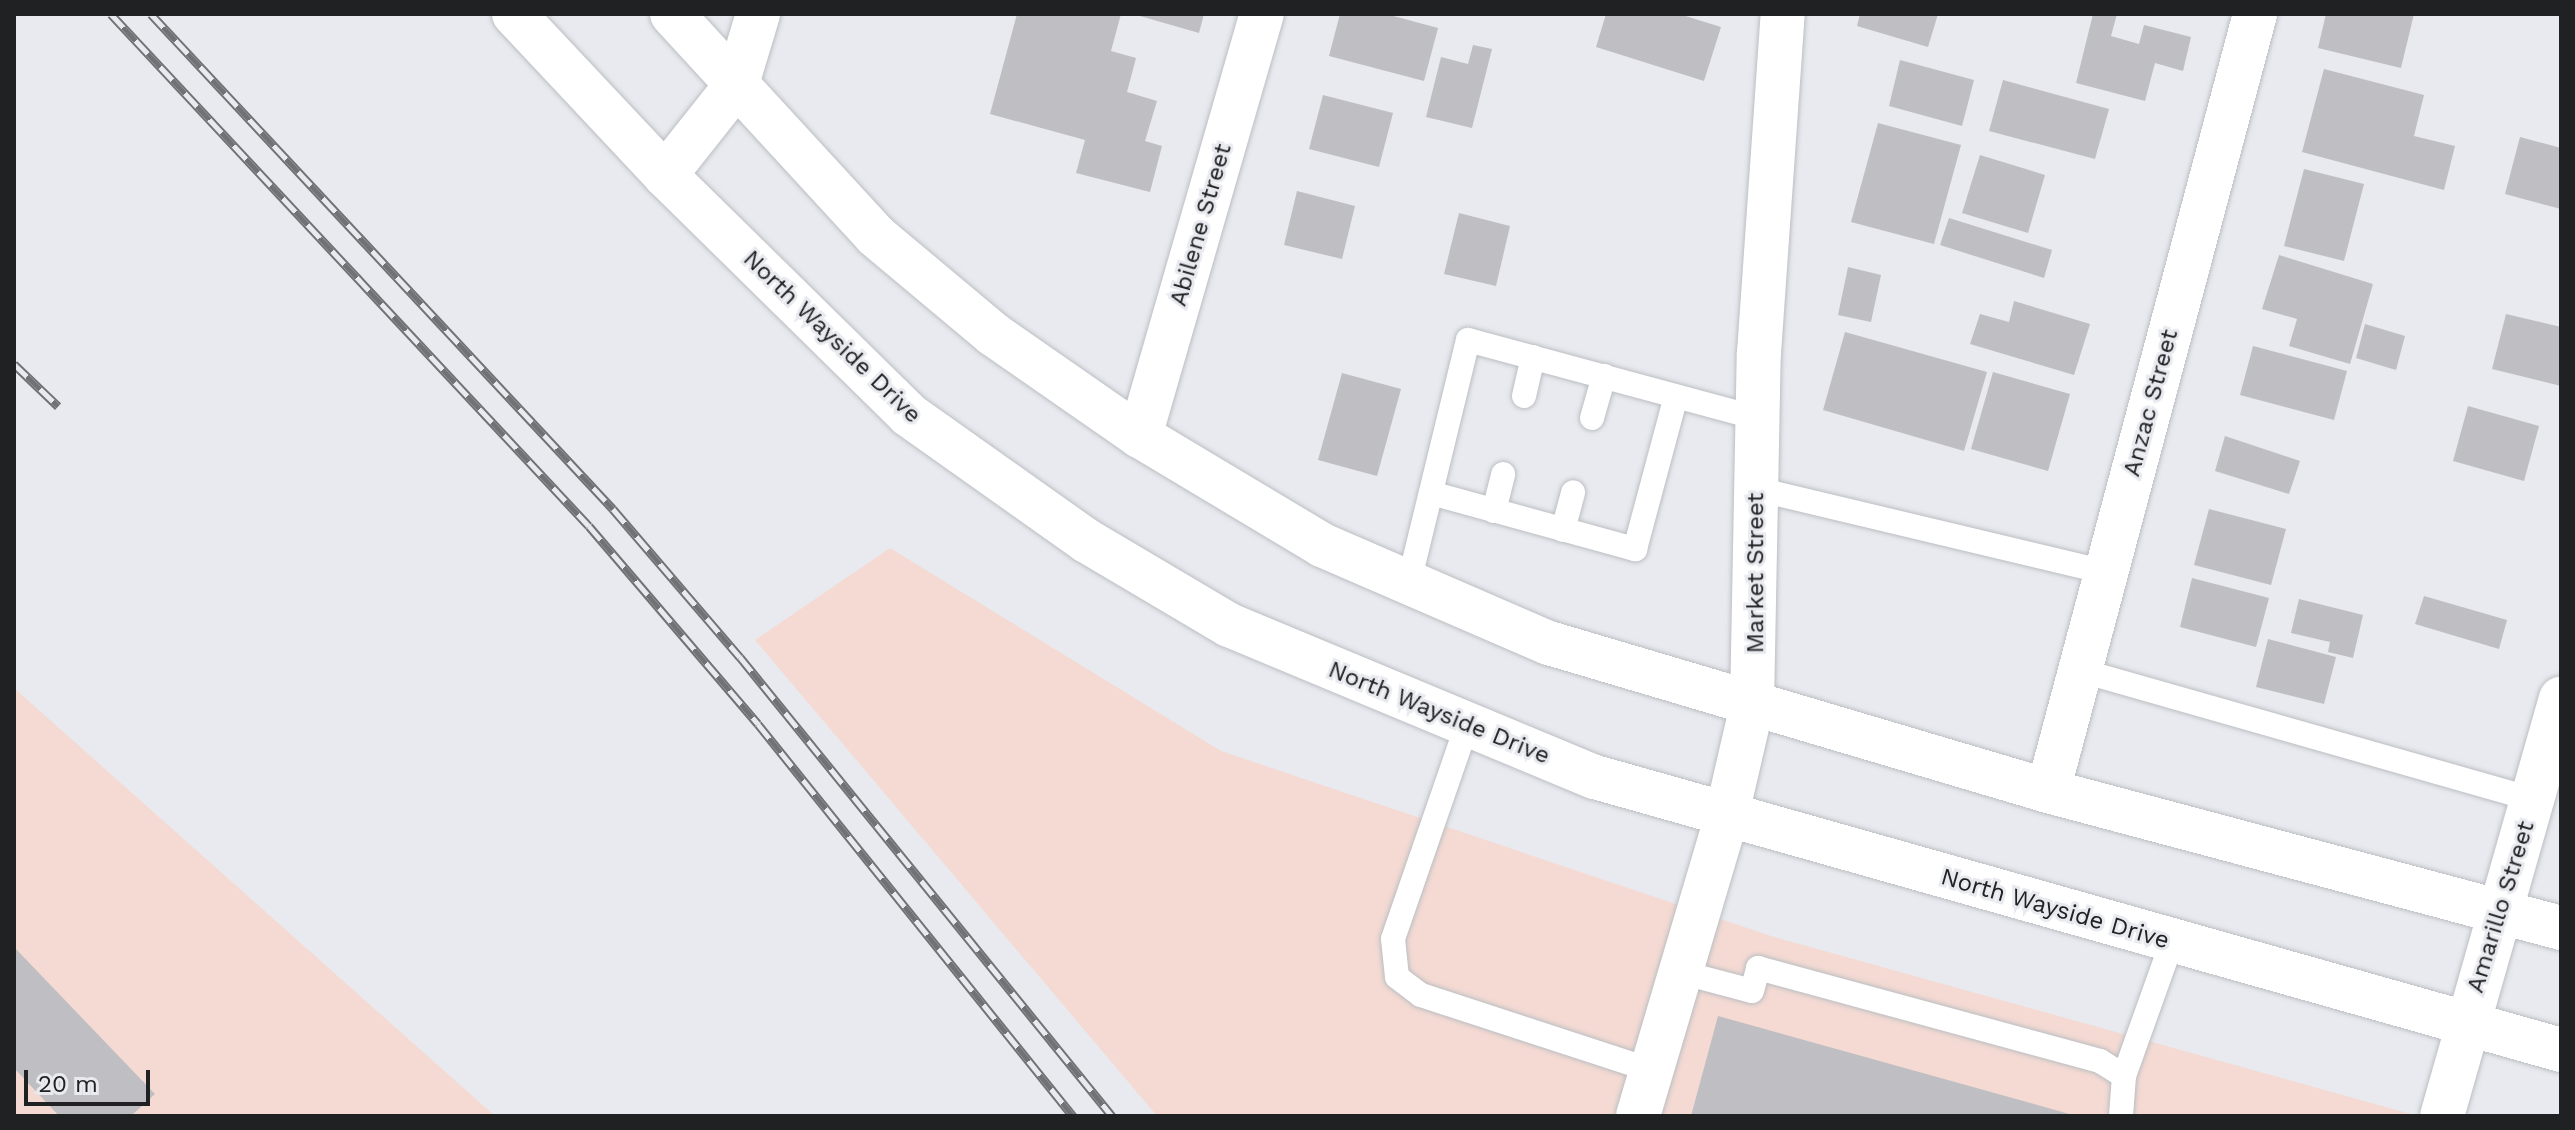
<!DOCTYPE html>
<html>
<head>
<meta charset="utf-8">
<style>
  body { margin:0 }
  #map { position:relative; width:2575px; height:1130px; overflow:hidden; background:#e8eaef; font-family:"Work Sans",sans-serif }
  div>[style] { position:absolute }
  .industrial>* { inset:0; background:#f4dad3 }
  .building>* { inset:0; background:#bfbec2 }
  .roads { filter:drop-shadow(0 0 2px #bbbec2) drop-shadow(0 0 2px #bbbec2) }
  .lane>* { height:24px; margin:-12px; padding:0 12px; transform-origin:12px; border-radius:12px; background:#fff }
  .street>* { height:44px; margin:-22px; padding:0 22px; transform-origin:22px; border-radius:22px; background:#fff }
  .secondary>* { height:44px; margin:-22px; padding:0 22px; transform-origin:22px; border-radius:22px; background:#fff }
  .primary>* { height:44px; margin:-22px; padding:0 22px; transform-origin:22px; border-radius:22px; background:#fff }
  .rail>* { height:9px; margin-top:-4.5px; transform-origin:0; background:repeating-linear-gradient(90deg,#e8eaef 0 18px,#717275 0 36px); box-sizing:border-box; border-block:2px solid #717275 }
  span { translate:-50% -50%; white-space:nowrap; text-align:center; line-height:1.15; -webkit-text-stroke:6px #e8eaef; paint-order:stroke }
  .street-label { font-size:24px; color:#202123 }
  .frame { position:absolute; inset:0; border:16px solid #202123; pointer-events:none }
  .scale { position:absolute; left:24px; top:1070px; width:126px; height:36px; box-sizing:border-box; border:4px solid #202123; border-top:0; padding-left:10px; font-size:24px; line-height:28px; white-space:nowrap; color:#202123; -webkit-text-stroke:6px #e8eaef; paint-order:stroke }
</style>
</head>
<body>
<div id="map">
  <div class="industrial">
    <i style="clip-path:polygon(890px 548px,1221px 751px,1771px 936px,2418px 1116px,1157px 1116px,755px 640px)"></i>
    <i style="clip-path:polygon(14px 688px,495px 1116px,14px 1116px)"></i>
  </div>
  <div class="building">
    <i style="clip-path:polygon(1017px 14px,1121px 14px,1111px 51px,1136px 58px,1127px 92px,1157px 101px,1145px 141px,1162px 146px,1150px 192px,1076px 173px,1085px 140px,990px 114px)"></i>
    <i style="clip-path:polygon(1133px 14px,1204px 14px,1199px 33px)"></i>
    <i style="clip-path:polygon(1340px 14px,1386px 14px,1438px 28px,1424px 81px,1329px 56px)"></i>
    <i style="clip-path:polygon(1606px 14px,1679px 14px,1721px 27px,1704px 81px,1596px 47px)"></i>
    <i style="clip-path:polygon(1860px 14px,1938px 14px,1928px 47px,1857px 26px)"></i>
    <i style="clip-path:polygon(2093px 14px,2117px 14px,2111px 36px,2139px 44px,2144px 25px,2191px 37px,2183px 71px,2155px 63px,2145px 101px,2076px 83px)"></i>
    <i style="clip-path:polygon(2326px 14px,2414px 14px,2401px 68px,2318px 48px)"></i>
    <i style="clip-path:polygon(1473px 45px,1492px 49px,1472px 128px,1426px 117px,1441px 57px,1468px 64px)"></i>
    <i style="clip-path:polygon(1900px 60px,1974px 80px,1962px 126px,1889px 106px)"></i>
    <i style="clip-path:polygon(2324px 69px,2424px 95px,2414px 136px,2455px 146px,2444px 190px,2302px 152px)"></i>
    <i style="clip-path:polygon(2003px 80px,2109px 109px,2095px 159px,1989px 131px)"></i>
    <i style="clip-path:polygon(1323px 95px,1393px 113px,1379px 167px,1309px 149px)"></i>
    <i style="clip-path:polygon(1878px 123px,1961px 145px,1934px 244px,1851px 222px)"></i>
    <i style="clip-path:polygon(2520px 137px,2561px 148px,2561px 209px,2505px 194px)"></i>
    <i style="clip-path:polygon(1980px 155px,2045px 175px,2028px 233px,1962px 213px)"></i>
    <i style="clip-path:polygon(2304px 169px,2364px 184px,2344px 261px,2284px 246px)"></i>
    <i style="clip-path:polygon(1297px 191px,1355px 206px,1342px 259px,1284px 245px)"></i>
    <i style="clip-path:polygon(1459px 213px,1510px 226px,1496px 286px,1444px 274px)"></i>
    <i style="clip-path:polygon(1949px 218px,2052px 250px,2044px 278px,1940px 245px)"></i>
    <i style="clip-path:polygon(2279px 255px,2373px 284px,2350px 364px,2289px 346px,2297px 319px,2262px 309px)"></i>
    <i style="clip-path:polygon(1848px 267px,1881px 275px,1871px 322px,1838px 315px)"></i>
    <i style="clip-path:polygon(2014px 301px,2090px 324px,2074px 375px,1970px 344px,1980px 314px,2009px 322px)"></i>
    <i style="clip-path:polygon(2506px 314px,2561px 327px,2561px 386px,2492px 369px)"></i>
    <i style="clip-path:polygon(2365px 324px,2405px 336px,2396px 370px,2356px 358px)"></i>
    <i style="clip-path:polygon(1845px 332px,1987px 372px,1964px 451px,1823px 410px)"></i>
    <i style="clip-path:polygon(2253px 346px,2347px 371px,2334px 420px,2240px 395px)"></i>
    <i style="clip-path:polygon(1993px 372px,2070px 394px,2048px 471px,1971px 449px)"></i>
    <i style="clip-path:polygon(1342px 373px,1401px 389px,1377px 476px,1318px 460px)"></i>
    <i style="clip-path:polygon(2468px 406px,2539px 426px,2524px 481px,2453px 461px)"></i>
    <i style="clip-path:polygon(2225px 436px,2300px 461px,2289px 494px,2215px 471px)"></i>
    <i style="clip-path:polygon(2209px 509px,2286px 529px,2271px 585px,2194px 565px)"></i>
    <i style="clip-path:polygon(2192px 578px,2269px 598px,2256px 647px,2180px 627px)"></i>
    <i style="clip-path:polygon(2424px 596px,2507px 620px,2499px 649px,2415px 624px)"></i>
    <i style="clip-path:polygon(2299px 599px,2363px 615px,2353px 658px,2328px 652px,2330px 642px,2291px 633px)"></i>
    <i style="clip-path:polygon(2268px 639px,2336px 657px,2324px 704px,2256px 687px)"></i>
    <i style="clip-path:polygon(14px 947px,155px 1094px,131px 1116px,59px 1116px,14px 1068px)"></i>
    <i style="clip-path:polygon(1718px 1016px,2073px 1115px,2073px 1116px,1691px 1116px)"></i>
  </div>
  <div class="roads">
    <div class="lane">
      <i style="left:1524px;top:396px;width:40px;rotate:-77deg"></i>
      <i style="left:1592px;top:418px;width:44px;rotate:-74.1deg"></i>
      <i style="left:1757px;top:489px;width:359px;rotate:13.4deg"></i>
      <i style="left:1431px;top:493px;width:212px;rotate:15.4deg"></i>
      <i style="left:1635px;top:549px;width:158px;rotate:-75deg"></i>
      <i style="left:1494px;top:511px;width:38px;rotate:-76deg"></i>
      <i style="left:1563px;top:530px;width:39px;rotate:-75deg"></i>
      <i style="left:1409px;top:582px;width:249px;rotate:-76.3deg"></i>
      <i style="left:1468px;top:340px;width:300px;rotate:15.1deg"></i>
      <i style="left:2079px;top:670px;width:472px;rotate:15.9deg"></i>
      <i style="left:1467px;top:725px;width:226px;rotate:109.1deg"></i>
      <i style="left:1393px;top:939px;width:38px;rotate:84deg"></i>
      <i style="left:1397px;top:977px;width:30px;rotate:37deg"></i>
      <i style="left:1421px;top:995px;width:242px;rotate:18.1deg"></i>
      <i style="left:1680px;top:972px;width:74px;rotate:14.8deg"></i>
      <i style="left:1752px;top:991px;width:24px;rotate:-75deg"></i>
      <i style="left:1758px;top:968px;width:354px;rotate:15.2deg"></i>
      <i style="left:2100px;top:1061px;width:28px;rotate:32deg"></i>
      <i style="left:2124px;top:1076px;width:40px;rotate:94.3deg"></i>
      <i style="left:2124px;top:1076px;width:142px;rotate:-70.3deg"></i>
    </div>
    <div class="street">
      <i style="left:665px;top:175px;width:116px;rotate:-51.6deg"></i>
      <i style="left:737px;top:84px;width:73px;rotate:-73.3deg"></i>
      <i style="left:1140px;top:436px;width:439px;rotate:-73.9deg"></i>
      <i style="left:2048px;top:791px;width:804px;rotate:-75.08deg"></i>
      <i style="left:2442px;top:1116px;width:434px;rotate:-74.1deg"></i>
    </div>
    <div class="secondary">
      <i style="left:1638px;top:1116px;width:311px;rotate:-73.5deg"></i>
      <i style="left:1726px;top:818px;width:116px;rotate:-77deg"></i>
      <i style="left:1752px;top:705px;width:352px;rotate:-88.9deg"></i>
      <i style="left:1759px;top:353px;width:340px;rotate:-86deg"></i>
    </div>
    <div class="primary">
      <i style="left:514px;top:14px;width:221px;rotate:46.8deg"></i>
      <i style="left:665px;top:175px;width:342px;rotate:44.5deg"></i>
      <i style="left:909px;top:415px;width:218px;rotate:35.3deg"></i>
      <i style="left:1087px;top:541px;width:165px;rotate:30.6deg"></i>
      <i style="left:1229px;top:625px;width:396px;rotate:22.6deg"></i>
      <i style="left:1595px;top:777px;width:1004px;rotate:15.78deg"></i>
      <i style="left:672px;top:14px;width:301px;rotate:47.4deg"></i>
      <i style="left:876px;top:236px;width:153px;rotate:39.9deg"></i>
      <i style="left:993px;top:334px;width:179px;rotate:34.8deg"></i>
      <i style="left:1140px;top:436px;width:212px;rotate:30.9deg"></i>
      <i style="left:1322px;top:545px;width:247px;rotate:23.4deg"></i>
      <i style="left:1549px;top:643px;width:520px;rotate:16.52deg"></i>
      <i style="left:2048px;top:791px;width:531px;rotate:14.95deg"></i>
    </div>
  </div>
  <div class="rail">
    <i style="left:111px;top:14px;width:700px;rotate:46.97deg"></i>
    <i style="left:589px;top:526px;width:260px;rotate:49.5deg"></i>
    <i style="left:758px;top:724px;width:503px;rotate:51.22deg"></i>
    <i style="left:151px;top:14px;width:677px;rotate:46.97deg"></i>
    <i style="left:613px;top:509px;width:195px;rotate:49.4deg"></i>
    <i style="left:740px;top:657px;width:591px;rotate:50.98deg"></i>
    <i style="left:14px;top:364px;width:61px;rotate:43.7deg"></i>
  </div>
  <div class="street-label">
    <span style="left:1201px;top:225px;rotate:-74deg">Abilene Street</span>
    <span style="left:832px;top:337px;rotate:44deg">North Wayside Drive</span>
    <span style="left:2151px;top:403px;rotate:-75deg">Anzac Street</span>
    <span style="left:1756px;top:573px;rotate:-90deg">Market Street</span>
    <span style="left:1439px;top:713px;rotate:22deg">North Wayside Drive</span>
    <span style="left:2501px;top:907px;rotate:-73deg">Amarillo Street</span>
    <span style="left:2055px;top:909px;rotate:16deg">North Wayside Drive</span>
  </div>
  <div class="frame"></div>
  <div class="scale">20 m</div>
</div>
</body>
</html>
